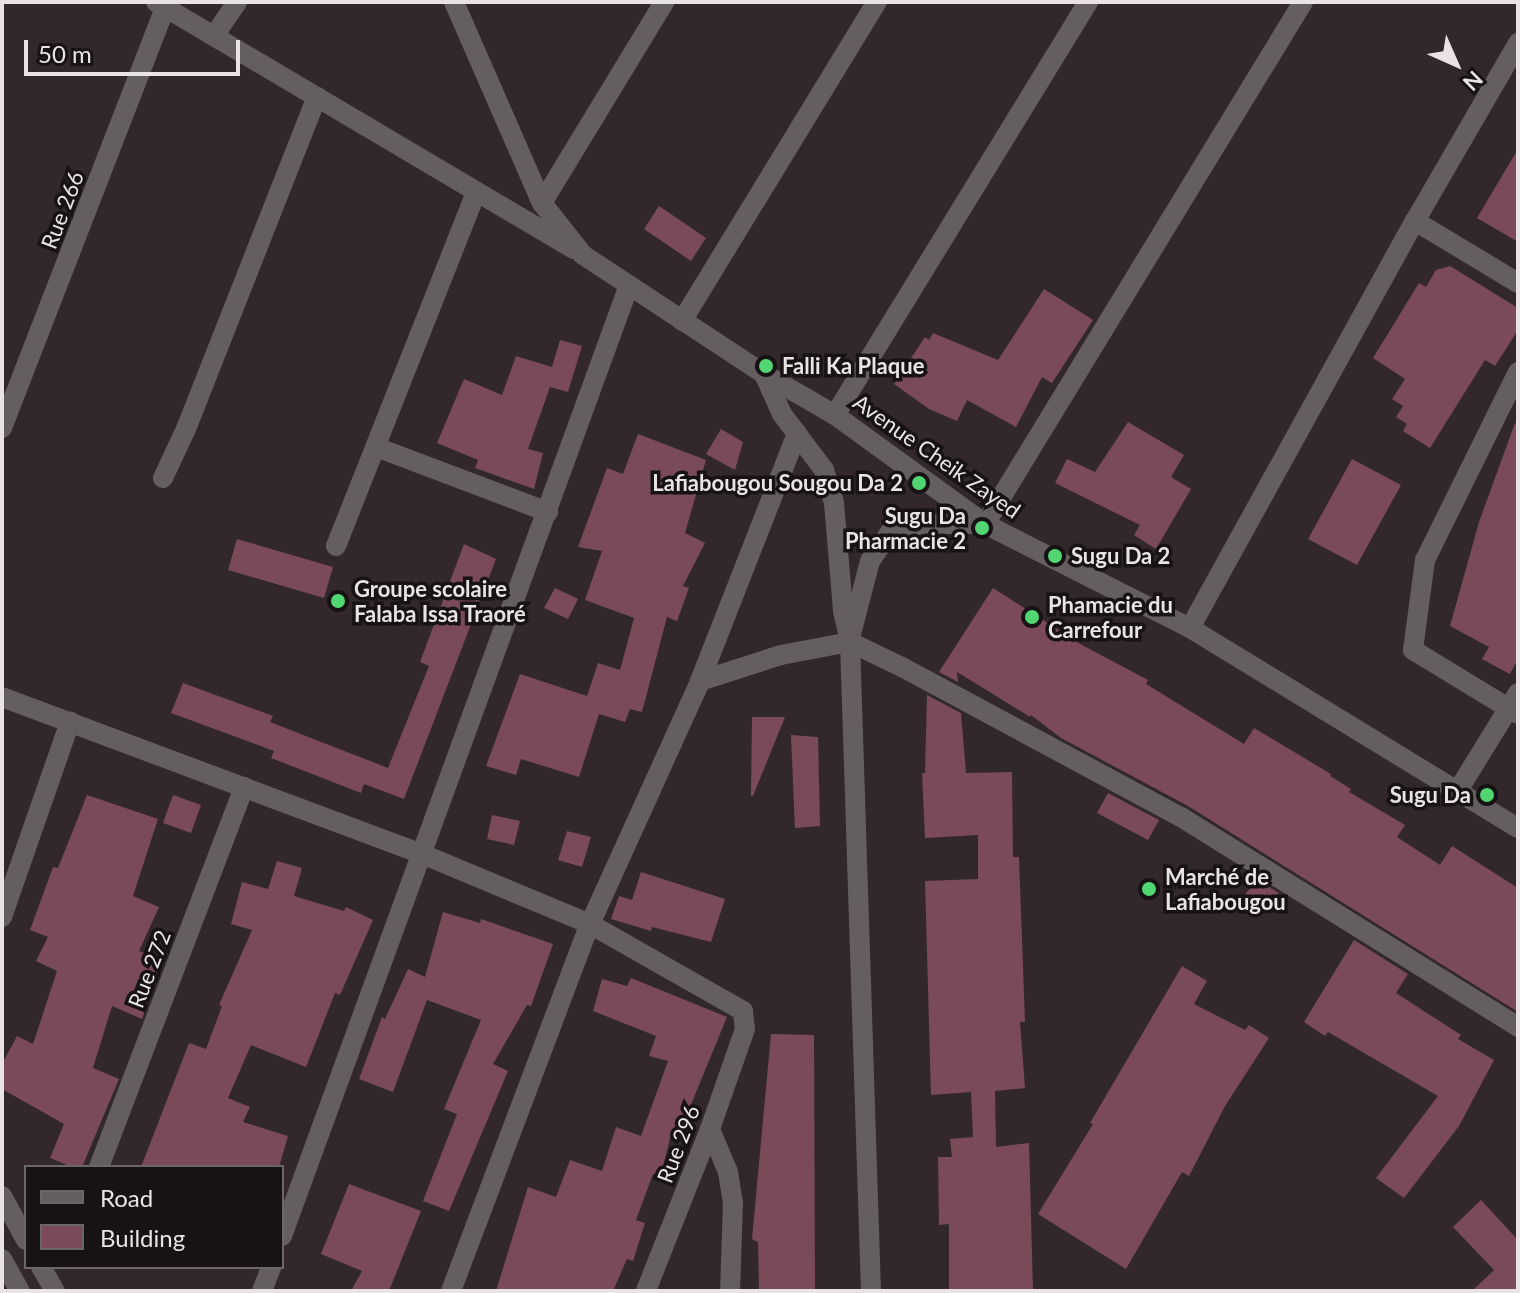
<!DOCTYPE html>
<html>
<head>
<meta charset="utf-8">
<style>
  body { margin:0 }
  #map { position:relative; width:1520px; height:1293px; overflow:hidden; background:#32282b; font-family:Lato,sans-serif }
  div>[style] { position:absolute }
  .building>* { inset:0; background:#7a4a59 }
  .minor>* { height:20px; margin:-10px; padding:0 10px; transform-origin:10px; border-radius:10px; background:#645e60 }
  .dots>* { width:22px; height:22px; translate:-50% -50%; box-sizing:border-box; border:4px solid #171213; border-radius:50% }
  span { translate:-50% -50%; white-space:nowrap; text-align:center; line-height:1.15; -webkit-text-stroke:7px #171213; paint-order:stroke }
  .street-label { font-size:22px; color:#eae3e5 }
  .poi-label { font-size:22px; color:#eae3e5; font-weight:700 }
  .left { translate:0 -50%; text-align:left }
  .right { translate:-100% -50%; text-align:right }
  .frame { position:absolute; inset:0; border:4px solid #eae3e5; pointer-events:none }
  .legend { position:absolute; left:24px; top:1165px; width:260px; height:104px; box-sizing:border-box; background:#171213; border:2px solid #6b6667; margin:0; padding:10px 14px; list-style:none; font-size:24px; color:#eae3e5 }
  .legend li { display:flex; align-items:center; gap:16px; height:40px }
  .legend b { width:40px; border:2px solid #6b6667 }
  .north { position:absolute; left:1416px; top:24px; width:80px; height:80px; -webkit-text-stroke:6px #171213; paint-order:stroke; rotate:135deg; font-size:22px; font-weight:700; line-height:32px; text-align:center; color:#eae3e5 }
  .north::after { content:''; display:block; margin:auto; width:28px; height:36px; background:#eae3e5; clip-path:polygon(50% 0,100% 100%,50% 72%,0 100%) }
  .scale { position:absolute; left:24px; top:40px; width:216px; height:36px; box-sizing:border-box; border:4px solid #eae3e5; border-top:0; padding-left:10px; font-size:24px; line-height:28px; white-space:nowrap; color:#eae3e5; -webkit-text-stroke:6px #171213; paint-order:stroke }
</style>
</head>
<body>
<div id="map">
  <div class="building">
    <i style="clip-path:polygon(1518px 149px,1518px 242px,1477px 218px)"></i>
    <i style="clip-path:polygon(659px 206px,706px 238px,691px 261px,644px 229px)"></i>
    <i style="clip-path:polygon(1450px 266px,1518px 308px,1518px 330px,1495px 366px,1485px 360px,1430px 448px,1403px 431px,1407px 424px,1396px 417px,1403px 406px,1392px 399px,1405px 379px,1373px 358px,1419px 283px,1426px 287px,1436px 270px)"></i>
    <i style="clip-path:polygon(1044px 289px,1093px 320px,1052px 383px,1042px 377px,1016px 427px,967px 400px,957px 421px,929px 409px,894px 384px,925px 337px,929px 340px,933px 333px,998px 360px)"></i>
    <i style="clip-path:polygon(560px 340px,582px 346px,568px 392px,550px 387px,528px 449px,543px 453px,534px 489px,475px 468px,478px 460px,437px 443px,464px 379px,502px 395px,516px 356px,552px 367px)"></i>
    <i style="clip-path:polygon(1128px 422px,1184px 455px,1171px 477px,1191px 489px,1156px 549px,1134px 535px,1140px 525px,1055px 483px,1067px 459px,1095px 472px)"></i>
    <i style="clip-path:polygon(1515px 423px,1518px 424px,1518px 659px,1510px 674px,1482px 659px,1489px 647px,1450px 626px,1479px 522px)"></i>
    <i style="clip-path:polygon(721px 429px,743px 442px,735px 470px,706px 454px)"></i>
    <i style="clip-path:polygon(638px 434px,706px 460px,685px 533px,705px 543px,683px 586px,689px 588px,677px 621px,667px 617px,642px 712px,630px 709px,625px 722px,599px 714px,579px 777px,521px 759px,516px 775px,486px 766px,520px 674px,587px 696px,598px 663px,620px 670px,634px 618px,585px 600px,602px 551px,578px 547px,607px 468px,623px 474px)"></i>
    <i style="clip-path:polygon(1352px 459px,1401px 485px,1357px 565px,1308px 539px)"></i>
    <i style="clip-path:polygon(237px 539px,333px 567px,324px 598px,228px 570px)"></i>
    <i style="clip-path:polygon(464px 544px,496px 559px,404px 799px,364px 784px,361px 793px,271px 758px,274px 751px,171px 713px,183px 683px,273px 716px,270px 722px,388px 768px,429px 666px,420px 662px)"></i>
    <i style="clip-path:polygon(555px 588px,578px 599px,568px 619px,544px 608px)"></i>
    <i style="clip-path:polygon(993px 588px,1082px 645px,1148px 680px,1146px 684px,1244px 744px,1254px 728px,1331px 774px,1330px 776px,1351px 789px,1349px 792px,1405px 825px,1397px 837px,1440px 865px,1452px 846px,1518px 888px,1518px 1012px,1188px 806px,1061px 738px,1031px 715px,1030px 717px,957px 672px,958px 682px,939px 672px)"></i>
    <i style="clip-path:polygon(927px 695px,961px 713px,966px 773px,1012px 772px,1013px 857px,1019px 857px,1025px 1022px,1020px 1022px,1025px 1088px,995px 1091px,996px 1147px,1029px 1143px,1033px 1291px,949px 1291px,949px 1224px,939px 1225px,938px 1157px,952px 1157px,950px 1139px,973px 1137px,971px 1092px,931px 1095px,925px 881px,978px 879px,978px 835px,925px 838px,922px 773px,925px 773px)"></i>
    <i style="clip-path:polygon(752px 717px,785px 717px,753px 796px,751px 796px)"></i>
    <i style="clip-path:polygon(791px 735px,818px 737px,820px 826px,795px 828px)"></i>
    <i style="clip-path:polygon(1108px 793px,1159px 820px,1148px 840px,1097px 813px)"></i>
    <i style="clip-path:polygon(87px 795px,158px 819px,133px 896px,159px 907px,139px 951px,162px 959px,142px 1019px,112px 1006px,93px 1068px,119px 1079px,82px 1167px,72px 1167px,50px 1158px,64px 1124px,2px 1089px,2px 1064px,17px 1036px,33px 1044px,57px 971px,36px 961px,48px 937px,30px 930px,53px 867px,58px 868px)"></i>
    <i style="clip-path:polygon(173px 795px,201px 805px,191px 833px,163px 823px)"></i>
    <i style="clip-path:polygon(492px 815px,520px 821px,514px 845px,487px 839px)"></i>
    <i style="clip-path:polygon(567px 831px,591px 837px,582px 867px,558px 860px)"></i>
    <i style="clip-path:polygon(277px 861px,302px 868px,294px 896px,344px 911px,346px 907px,373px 920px,340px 995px,335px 993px,306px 1067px,251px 1045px,228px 1098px,250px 1107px,243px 1122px,288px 1136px,279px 1167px,141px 1167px,189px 1043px,206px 1049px,222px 1006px,219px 1005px,252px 930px,231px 924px,242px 882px,268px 889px)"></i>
    <i style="clip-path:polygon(641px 872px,725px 899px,711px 942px,652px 927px,651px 931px,611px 919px,619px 896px,632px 900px)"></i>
    <i style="clip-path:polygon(1257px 880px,1279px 893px,1261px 915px,1242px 898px)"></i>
    <i style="clip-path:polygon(443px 912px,480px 923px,481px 919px,553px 944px,531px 1006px,527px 1005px,493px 1064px,508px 1071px,449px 1211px,423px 1201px,457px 1114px,444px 1109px,481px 1020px,427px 1000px,393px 1092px,359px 1079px,382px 1017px,385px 1019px,408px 969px,425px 977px)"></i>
    <i style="clip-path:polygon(1354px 940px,1408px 974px,1396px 993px,1461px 1035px,1458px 1039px,1494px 1060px,1459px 1126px,1404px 1198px,1376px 1178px,1438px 1096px,1328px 1032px,1325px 1036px,1304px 1022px)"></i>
    <i style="clip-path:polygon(1182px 966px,1207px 981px,1194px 1004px,1245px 1030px,1249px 1025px,1269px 1038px,1225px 1106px,1189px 1176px,1182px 1172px,1126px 1269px,1038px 1214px,1093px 1124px,1090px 1123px)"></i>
    <i style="clip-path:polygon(631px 978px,727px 1017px,678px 1136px,671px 1134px,661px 1176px,653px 1174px,636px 1220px,645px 1223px,633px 1261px,627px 1259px,613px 1291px,496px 1291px,528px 1187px,556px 1197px,570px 1160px,602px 1171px,616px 1127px,641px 1136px,668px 1061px,649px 1056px,656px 1036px,593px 1011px,602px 979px,627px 986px)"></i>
    <i style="clip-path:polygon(771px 1034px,814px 1035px,815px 1291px,759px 1291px,758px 1242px,752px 1239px)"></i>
    <i style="clip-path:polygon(349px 1184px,421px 1211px,389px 1291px,351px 1291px,362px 1271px,321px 1254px)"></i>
    <i style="clip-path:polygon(1481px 1200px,1518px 1240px,1518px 1291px,1472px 1291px,1494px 1270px,1453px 1227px)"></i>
  </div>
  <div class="minor">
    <i style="left:156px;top:2px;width:485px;rotate:30.6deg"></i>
    <i style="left:454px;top:2px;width:219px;rotate:66.4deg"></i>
    <i style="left:542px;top:203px;width:66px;rotate:51.7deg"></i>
    <i style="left:583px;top:255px;width:217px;rotate:33.3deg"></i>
    <i style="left:764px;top:374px;width:82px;rotate:30deg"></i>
    <i style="left:835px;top:415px;width:185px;rotate:36deg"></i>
    <i style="left:985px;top:524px;width:230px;rotate:26.9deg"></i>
    <i style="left:1190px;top:628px;width:384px;rotate:31.4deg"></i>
    <i style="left:214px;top:36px;width:41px;rotate:-55.9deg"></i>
    <i style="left:542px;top:203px;width:235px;rotate:-58.7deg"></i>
    <i style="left:1415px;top:221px;width:120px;rotate:31deg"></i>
    <i style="left:682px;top:321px;width:374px;rotate:-58.6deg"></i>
    <i style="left:1518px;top:372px;width:210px;rotate:116.3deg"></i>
    <i style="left:1425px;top:560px;width:91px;rotate:97.6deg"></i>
    <i style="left:1413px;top:650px;width:123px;rotate:31.4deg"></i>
    <i style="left:764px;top:374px;width:44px;rotate:65.8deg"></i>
    <i style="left:782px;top:414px;width:70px;rotate:53.1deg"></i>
    <i style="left:824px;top:470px;width:34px;rotate:73deg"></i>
    <i style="left:834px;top:503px;width:108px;rotate:85.2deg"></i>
    <i style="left:843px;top:611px;width:32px;rotate:77deg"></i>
    <i style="left:850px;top:642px;width:649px;rotate:88.15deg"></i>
    <i style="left:835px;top:415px;width:484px;rotate:-58.5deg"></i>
    <i style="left:2px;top:428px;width:451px;rotate:-68.8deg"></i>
    <i style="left:376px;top:447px;width:184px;rotate:20.7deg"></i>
    <i style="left:163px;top:478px;width:54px;rotate:-64.9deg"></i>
    <i style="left:186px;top:429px;width:357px;rotate:-68.5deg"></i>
    <i style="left:336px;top:546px;width:381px;rotate:-68.4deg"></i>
    <i style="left:1190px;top:628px;width:465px;rotate:-61.1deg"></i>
    <i style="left:1415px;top:221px;width:206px;rotate:-59.9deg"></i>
    <i style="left:851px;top:634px;width:75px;rotate:-75.4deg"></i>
    <i style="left:870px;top:561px;width:35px;rotate:-55deg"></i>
    <i style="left:890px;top:532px;width:34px;rotate:-14deg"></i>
    <i style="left:923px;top:524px;width:62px"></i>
    <i style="left:985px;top:524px;width:611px;rotate:-58.65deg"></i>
    <i style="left:700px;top:681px;width:85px;rotate:-17.8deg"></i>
    <i style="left:781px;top:655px;width:70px;rotate:-10.7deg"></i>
    <i style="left:850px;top:642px;width:58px;rotate:25.7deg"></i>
    <i style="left:902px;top:667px;width:317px;rotate:28.3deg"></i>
    <i style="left:1181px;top:817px;width:397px;rotate:31.9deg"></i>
    <i style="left:2px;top:697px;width:448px;rotate:20.5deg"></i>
    <i style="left:422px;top:854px;width:182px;rotate:22.6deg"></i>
    <i style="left:590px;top:924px;width:176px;rotate:29.6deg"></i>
    <i style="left:743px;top:1011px;width:18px;rotate:84deg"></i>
    <i style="left:745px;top:1029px;width:106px;rotate:109.3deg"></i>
    <i style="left:710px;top:1129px;width:174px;rotate:111.6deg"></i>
    <i style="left:1457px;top:792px;width:116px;rotate:-58.4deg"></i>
    <i style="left:2px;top:917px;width:207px;rotate:-70.8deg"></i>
    <i style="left:710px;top:1129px;width:47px;rotate:67.3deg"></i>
    <i style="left:728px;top:1172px;width:30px;rotate:81deg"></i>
    <i style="left:733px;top:1202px;width:89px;rotate:91.9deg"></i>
    <i style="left:99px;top:1167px;width:407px;rotate:-69.1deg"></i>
    <i style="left:2px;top:1196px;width:50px;rotate:61.4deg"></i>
    <i style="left:282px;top:1236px;width:1012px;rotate:-69.95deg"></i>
    <i style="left:2px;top:1259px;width:37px;rotate:61deg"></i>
    <i style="left:41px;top:1267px;width:28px;rotate:60deg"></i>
    <i style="left:262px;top:1291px;width:26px;rotate:-69deg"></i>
    <i style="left:451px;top:1291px;width:392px;rotate:-69.3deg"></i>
    <i style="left:590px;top:924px;width:267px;rotate:-65.6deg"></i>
    <i style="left:700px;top:681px;width:266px;rotate:-68.6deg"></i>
  </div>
  <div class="dots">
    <i style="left:766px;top:366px;background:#51d673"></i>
    <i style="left:919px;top:483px;background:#51d673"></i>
    <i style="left:982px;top:528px;background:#51d673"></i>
    <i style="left:1055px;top:556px;background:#51d673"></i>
    <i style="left:338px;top:601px;background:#51d673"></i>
    <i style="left:1032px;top:617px;background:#51d673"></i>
    <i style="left:1487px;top:795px;background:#51d673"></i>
    <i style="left:1149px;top:889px;background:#51d673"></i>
  </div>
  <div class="street-label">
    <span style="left:62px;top:210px;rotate:-69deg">Rue 266</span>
    <span style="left:937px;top:456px;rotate:35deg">Avenue Cheik Zayed</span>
    <span style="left:149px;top:969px;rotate:-69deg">Rue 272</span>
    <span style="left:678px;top:1144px;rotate:-69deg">Rue 296</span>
  </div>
  <div class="poi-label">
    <span class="left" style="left:782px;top:366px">Falli Ka Plaque</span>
    <span class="right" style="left:903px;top:483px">Lafiabougou Sougou Da 2</span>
    <span class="right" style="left:966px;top:528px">Sugu Da<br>Pharmacie 2</span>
    <span class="left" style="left:1071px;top:556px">Sugu Da 2</span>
    <span class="left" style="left:354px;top:601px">Groupe scolaire<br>Falaba Issa Traoré</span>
    <span class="left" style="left:1048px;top:617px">Phamacie du<br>Carrefour</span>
    <span class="right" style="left:1471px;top:795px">Sugu Da</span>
    <span class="left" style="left:1165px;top:889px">Marché de<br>Lafiabougou</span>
  </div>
  <div class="frame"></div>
  <ul class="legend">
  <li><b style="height:10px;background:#645e60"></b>Road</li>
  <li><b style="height:22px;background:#7a4a59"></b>Building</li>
  </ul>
  <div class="north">N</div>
  <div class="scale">50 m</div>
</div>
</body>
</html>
